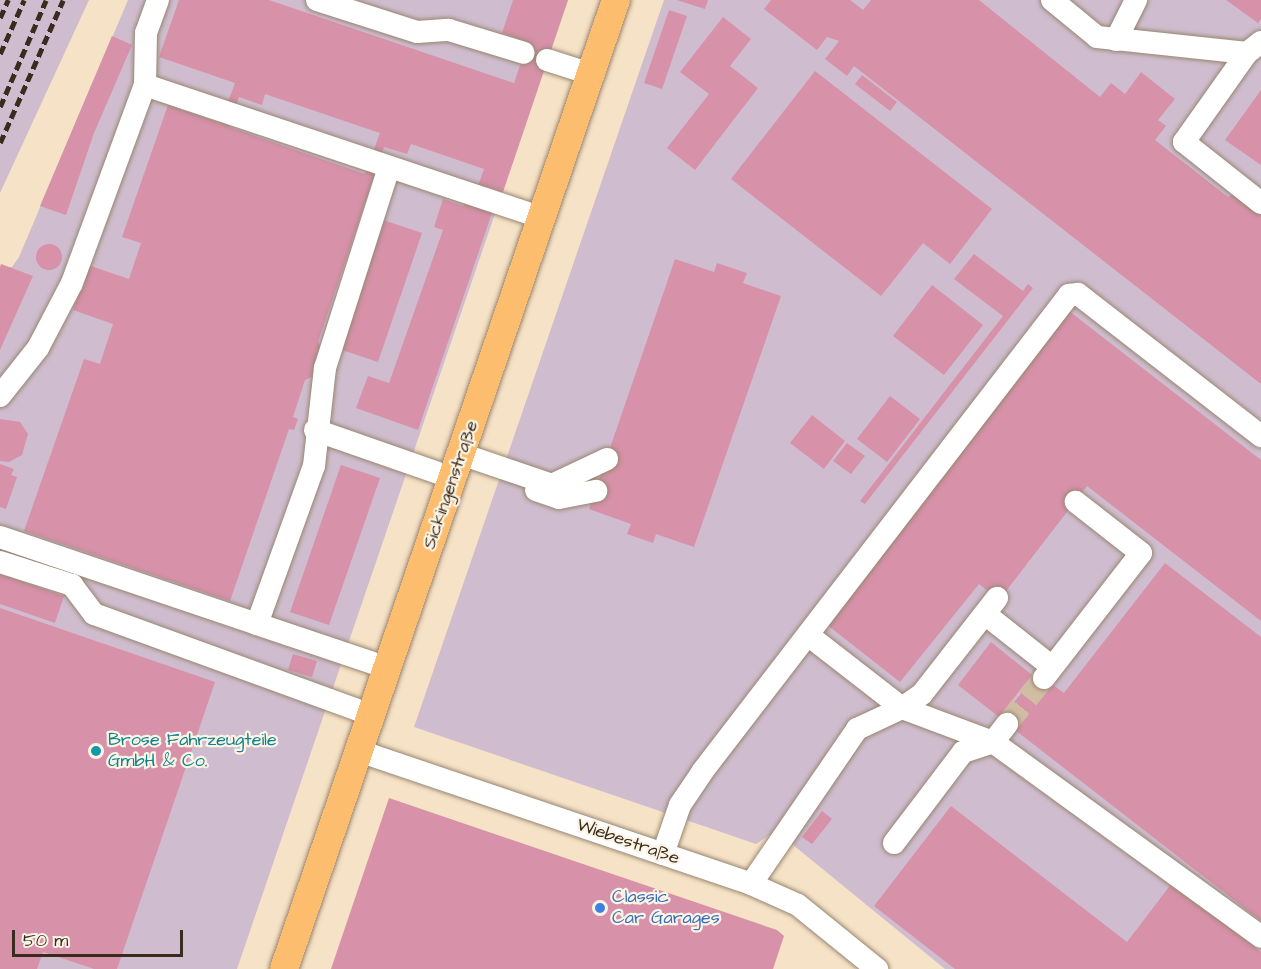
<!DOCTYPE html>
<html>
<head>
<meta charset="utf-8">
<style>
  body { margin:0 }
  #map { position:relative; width:1261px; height:969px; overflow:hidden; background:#f6e2c6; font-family:"Architects Daughter",sans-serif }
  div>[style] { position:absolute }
  .industrial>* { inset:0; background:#cfbdcf }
  .building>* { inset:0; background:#d791a9 }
  .round { border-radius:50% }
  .minor-tunnel>* { height:22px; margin-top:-11px; transform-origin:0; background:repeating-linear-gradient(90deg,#d1bda4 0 22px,transparent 0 33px) }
  .roads { filter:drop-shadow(0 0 2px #988672) drop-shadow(0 0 2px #988672) }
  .minor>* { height:22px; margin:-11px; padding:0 11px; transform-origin:11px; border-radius:11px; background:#fff }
  .major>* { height:28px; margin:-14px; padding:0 14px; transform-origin:14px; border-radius:14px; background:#fcbd6f }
  .rail>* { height:4.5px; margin-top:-2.25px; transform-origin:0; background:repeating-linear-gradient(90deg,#3b2a1e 0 9px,transparent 0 13.5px) }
  .dots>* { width:16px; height:16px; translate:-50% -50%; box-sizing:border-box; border:3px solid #fcf5e5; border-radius:50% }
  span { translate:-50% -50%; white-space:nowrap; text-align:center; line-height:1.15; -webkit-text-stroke:4.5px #fcf5e5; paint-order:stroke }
  .street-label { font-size:18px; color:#3b2a1e }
  .culture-label { font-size:18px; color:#0d838f }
  .left { translate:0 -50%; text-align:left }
  .shop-label { font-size:18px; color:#366cbe }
  .scale { position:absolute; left:12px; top:930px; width:171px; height:27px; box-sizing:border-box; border:3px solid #3b2a1e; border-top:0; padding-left:8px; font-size:18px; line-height:21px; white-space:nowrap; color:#3b2a1e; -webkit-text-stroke:4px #fcf5e5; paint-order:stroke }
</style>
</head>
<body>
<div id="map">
  <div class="industrial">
    <i style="clip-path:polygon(0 0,89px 0,0 193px)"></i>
    <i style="clip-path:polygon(128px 0,568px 0,237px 969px,0 969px,0 267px,12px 267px,19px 257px)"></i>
    <i style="clip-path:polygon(664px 0,1261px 0,1261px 969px,945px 969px,776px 831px,756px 844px,414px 727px)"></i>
  </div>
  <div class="building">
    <i style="clip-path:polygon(evenodd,179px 0,269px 0,514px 83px,528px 42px,502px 33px,513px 0,568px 0,503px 192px,485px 186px,478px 205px,493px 210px,418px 430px,356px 408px,368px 376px,389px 383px,443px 230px,434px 227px,443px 199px,463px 206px,465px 201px,472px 203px,484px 169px,411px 144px,407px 154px,384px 147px,318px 342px,321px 348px,312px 377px,305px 380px,293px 417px,298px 419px,294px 430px,289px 429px,230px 601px,24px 531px,84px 359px,100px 364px,113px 324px,73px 310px,88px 265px,129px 279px,141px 243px,122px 237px,168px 105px,220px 123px,235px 83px,159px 57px,179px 0,265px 94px,380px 133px,365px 174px,229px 127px,239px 97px,262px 105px,265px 94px)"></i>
    <i style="clip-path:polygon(677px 0,708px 0,705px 9px)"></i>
    <i style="clip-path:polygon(771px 0,850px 0,863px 10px,871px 0,979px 0,1100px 97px,1111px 83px,1125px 94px,1141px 72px,1175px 99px,1158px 120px,1166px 126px,1155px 140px,1228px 197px,1238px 190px,1261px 208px,1261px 384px,854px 66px,847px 76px,825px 59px,839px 41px,827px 37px,817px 50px,764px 9px)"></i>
    <i style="clip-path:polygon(1226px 0,1261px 0,1261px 19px,1258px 23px)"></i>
    <i style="clip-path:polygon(669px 10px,687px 16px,662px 89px,644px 83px)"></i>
    <i style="clip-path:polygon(723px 17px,751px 39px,730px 66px,758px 88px,695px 170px,667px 148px,709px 94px,680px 72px)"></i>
    <i style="clip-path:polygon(112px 36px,132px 45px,94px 133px,66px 215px,40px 206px)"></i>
    <i style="clip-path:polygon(815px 71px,992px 209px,950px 264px,923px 243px,881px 296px,731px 179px)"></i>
    <i style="clip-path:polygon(862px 75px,897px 102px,890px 111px,855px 84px)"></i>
    <i style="clip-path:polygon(1261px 90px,1261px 165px,1225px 140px)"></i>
    <i style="clip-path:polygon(383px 220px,422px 233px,378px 362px,339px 349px)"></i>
    <i class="round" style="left:36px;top:244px;width:26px;height:26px"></i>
    <i style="clip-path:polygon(974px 254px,1023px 291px,1028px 284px,1033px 288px,865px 504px,860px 501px,1003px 316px,954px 279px)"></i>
    <i style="clip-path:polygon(675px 259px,714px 272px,717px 263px,747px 273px,743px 283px,781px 296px,694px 547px,656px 534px,653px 543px,627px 534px,631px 524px,589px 509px)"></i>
    <i style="clip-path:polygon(1px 264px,33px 276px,0 350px,0 267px)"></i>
    <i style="clip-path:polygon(932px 285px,983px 325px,944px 375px,893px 336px)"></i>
    <i style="clip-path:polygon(1069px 311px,1261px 460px,1261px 621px,1087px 486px,999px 600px,979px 584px,900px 682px,826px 624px)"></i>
    <i style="clip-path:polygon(890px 396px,920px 419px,887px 462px,857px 439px)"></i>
    <i style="clip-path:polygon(812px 415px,845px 441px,824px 469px,790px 443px)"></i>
    <i style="clip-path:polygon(0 419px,20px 422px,28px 434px,22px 455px,9px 462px,0 461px)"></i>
    <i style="clip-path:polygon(847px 443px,865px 456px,851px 474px,833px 461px)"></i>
    <i style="clip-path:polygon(0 464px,14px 469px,11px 475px,17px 477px,6px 509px,0 507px)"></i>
    <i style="clip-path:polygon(341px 465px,380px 478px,329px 625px,290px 612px)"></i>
    <i style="clip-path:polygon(1165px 563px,1261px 637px,1261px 921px,1001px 719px,1037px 673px,1064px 693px)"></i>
    <i style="clip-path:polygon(0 574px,64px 596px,55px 623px,0 604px)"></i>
    <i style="clip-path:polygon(0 608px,215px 682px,117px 969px,94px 969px,43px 952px,37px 969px,0 969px)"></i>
    <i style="clip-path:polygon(991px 642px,1032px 675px,999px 717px,958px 685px)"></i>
    <i style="clip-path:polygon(293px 654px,317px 661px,312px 677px,288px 670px)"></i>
    <i style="clip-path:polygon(389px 798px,777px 930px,784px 936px,773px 969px,331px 969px)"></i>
    <i style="clip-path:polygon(951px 806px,1127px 942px,1172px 883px,1261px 952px,1261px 969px,955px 969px,874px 906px)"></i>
    <i style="clip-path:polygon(822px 811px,832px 819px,812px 844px,802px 837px)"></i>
  </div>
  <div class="minor-tunnel">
    <i style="left:1007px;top:724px;width:59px;rotate:-51.2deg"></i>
  </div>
  <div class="roads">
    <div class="minor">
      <i style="left:317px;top:0;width:105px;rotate:17.7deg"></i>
      <i style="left:417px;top:32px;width:32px;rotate:-4deg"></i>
      <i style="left:449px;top:30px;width:78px;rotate:17deg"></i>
      <i style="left:1052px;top:0;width:58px;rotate:39.4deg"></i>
      <i style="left:1097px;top:37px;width:151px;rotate:6.1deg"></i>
      <i style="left:1116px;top:40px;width:45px;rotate:-63.4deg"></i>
      <i style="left:1261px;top:42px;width:18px;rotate:142deg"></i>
      <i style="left:1247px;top:53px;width:109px;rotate:125.3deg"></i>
      <i style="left:1184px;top:142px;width:98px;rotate:38.4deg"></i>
      <i style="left:547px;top:60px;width:46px;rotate:17.7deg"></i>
      <i style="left:145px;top:85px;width:52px;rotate:-88.9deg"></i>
      <i style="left:146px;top:33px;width:35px;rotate:-70deg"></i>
      <i style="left:0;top:396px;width:61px;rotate:-51.6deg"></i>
      <i style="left:38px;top:348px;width:73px;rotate:-62.4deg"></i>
      <i style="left:72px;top:283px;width:211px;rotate:-69.8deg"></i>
      <i style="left:145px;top:85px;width:419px;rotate:18.5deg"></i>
      <i style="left:315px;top:430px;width:146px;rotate:19.2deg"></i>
      <i style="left:461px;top:454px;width:96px;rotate:18.8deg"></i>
      <i style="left:552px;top:485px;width:61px;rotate:-25.3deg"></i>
      <i style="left:536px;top:490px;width:24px;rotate:19deg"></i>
      <i style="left:559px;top:498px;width:38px;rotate:-11deg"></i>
      <i style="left:0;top:537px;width:271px;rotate:18.7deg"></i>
      <i style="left:257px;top:624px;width:168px;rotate:-70.2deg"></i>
      <i style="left:314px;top:466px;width:99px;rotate:-83.6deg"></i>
      <i style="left:325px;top:368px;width:210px;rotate:-72.3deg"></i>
      <i style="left:0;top:562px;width:76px;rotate:17.7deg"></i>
      <i style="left:72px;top:585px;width:36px;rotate:53deg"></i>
      <i style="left:94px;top:614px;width:296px;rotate:20deg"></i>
      <i style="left:985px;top:614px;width:85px;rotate:38.3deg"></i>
      <i style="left:257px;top:624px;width:138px;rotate:18.6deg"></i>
      <i style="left:808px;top:635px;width:119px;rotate:37.8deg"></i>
      <i style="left:902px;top:708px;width:97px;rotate:20.5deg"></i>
      <i style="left:993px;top:742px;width:331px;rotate:36deg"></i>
      <i style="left:1044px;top:678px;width:158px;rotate:-52.2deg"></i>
      <i style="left:1141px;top:553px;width:83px;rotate:-141.9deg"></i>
      <i style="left:359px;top:751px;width:414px;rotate:18.7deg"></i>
      <i style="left:751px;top:884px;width:51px;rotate:24.1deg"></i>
      <i style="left:798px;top:905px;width:102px;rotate:39deg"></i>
      <i style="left:894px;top:843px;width:114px;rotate:-52.8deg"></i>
      <i style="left:963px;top:752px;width:32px;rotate:-18deg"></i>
      <i style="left:993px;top:742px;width:23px;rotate:-52deg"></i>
      <i style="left:663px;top:854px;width:52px;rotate:-70.9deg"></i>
      <i style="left:680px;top:805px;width:40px;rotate:-56deg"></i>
      <i style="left:702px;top:772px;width:602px;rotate:-52.43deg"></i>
      <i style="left:1069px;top:295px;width:9px;rotate:-6deg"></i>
      <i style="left:1078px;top:294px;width:232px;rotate:37.8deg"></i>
      <i style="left:751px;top:884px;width:188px;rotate:-55.6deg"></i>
      <i style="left:857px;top:729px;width:50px;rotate:-25deg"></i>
      <i style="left:902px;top:708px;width:24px;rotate:-35deg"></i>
      <i style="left:922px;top:694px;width:122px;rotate:-52deg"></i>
    </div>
    <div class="major">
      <i style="left:284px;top:969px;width:1024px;rotate:-71.09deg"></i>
    </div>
  </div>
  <div class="rail">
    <i style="left:0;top:18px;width:20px;rotate:-66deg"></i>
    <i style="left:0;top:54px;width:59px;rotate:-66deg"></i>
    <i style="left:0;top:107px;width:116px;rotate:-66.7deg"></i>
    <i style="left:0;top:143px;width:156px;rotate:-66.2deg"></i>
  </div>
  <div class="dots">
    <i style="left:96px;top:751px;background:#0f9aa8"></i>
    <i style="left:600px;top:908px;background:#3f7fe0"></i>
  </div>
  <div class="street-label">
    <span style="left:451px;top:485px;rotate:-71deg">Sickingenstraße</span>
    <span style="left:628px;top:842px;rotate:19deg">Wiebestraße</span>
  </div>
  <div class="culture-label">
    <span class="left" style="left:108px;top:751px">Brose Fahrzeugteile<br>GmbH &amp; Co.</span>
  </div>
  <div class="shop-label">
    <span class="left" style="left:612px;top:908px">Classic<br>Car Garages</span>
  </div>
  <div class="scale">50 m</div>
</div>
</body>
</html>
